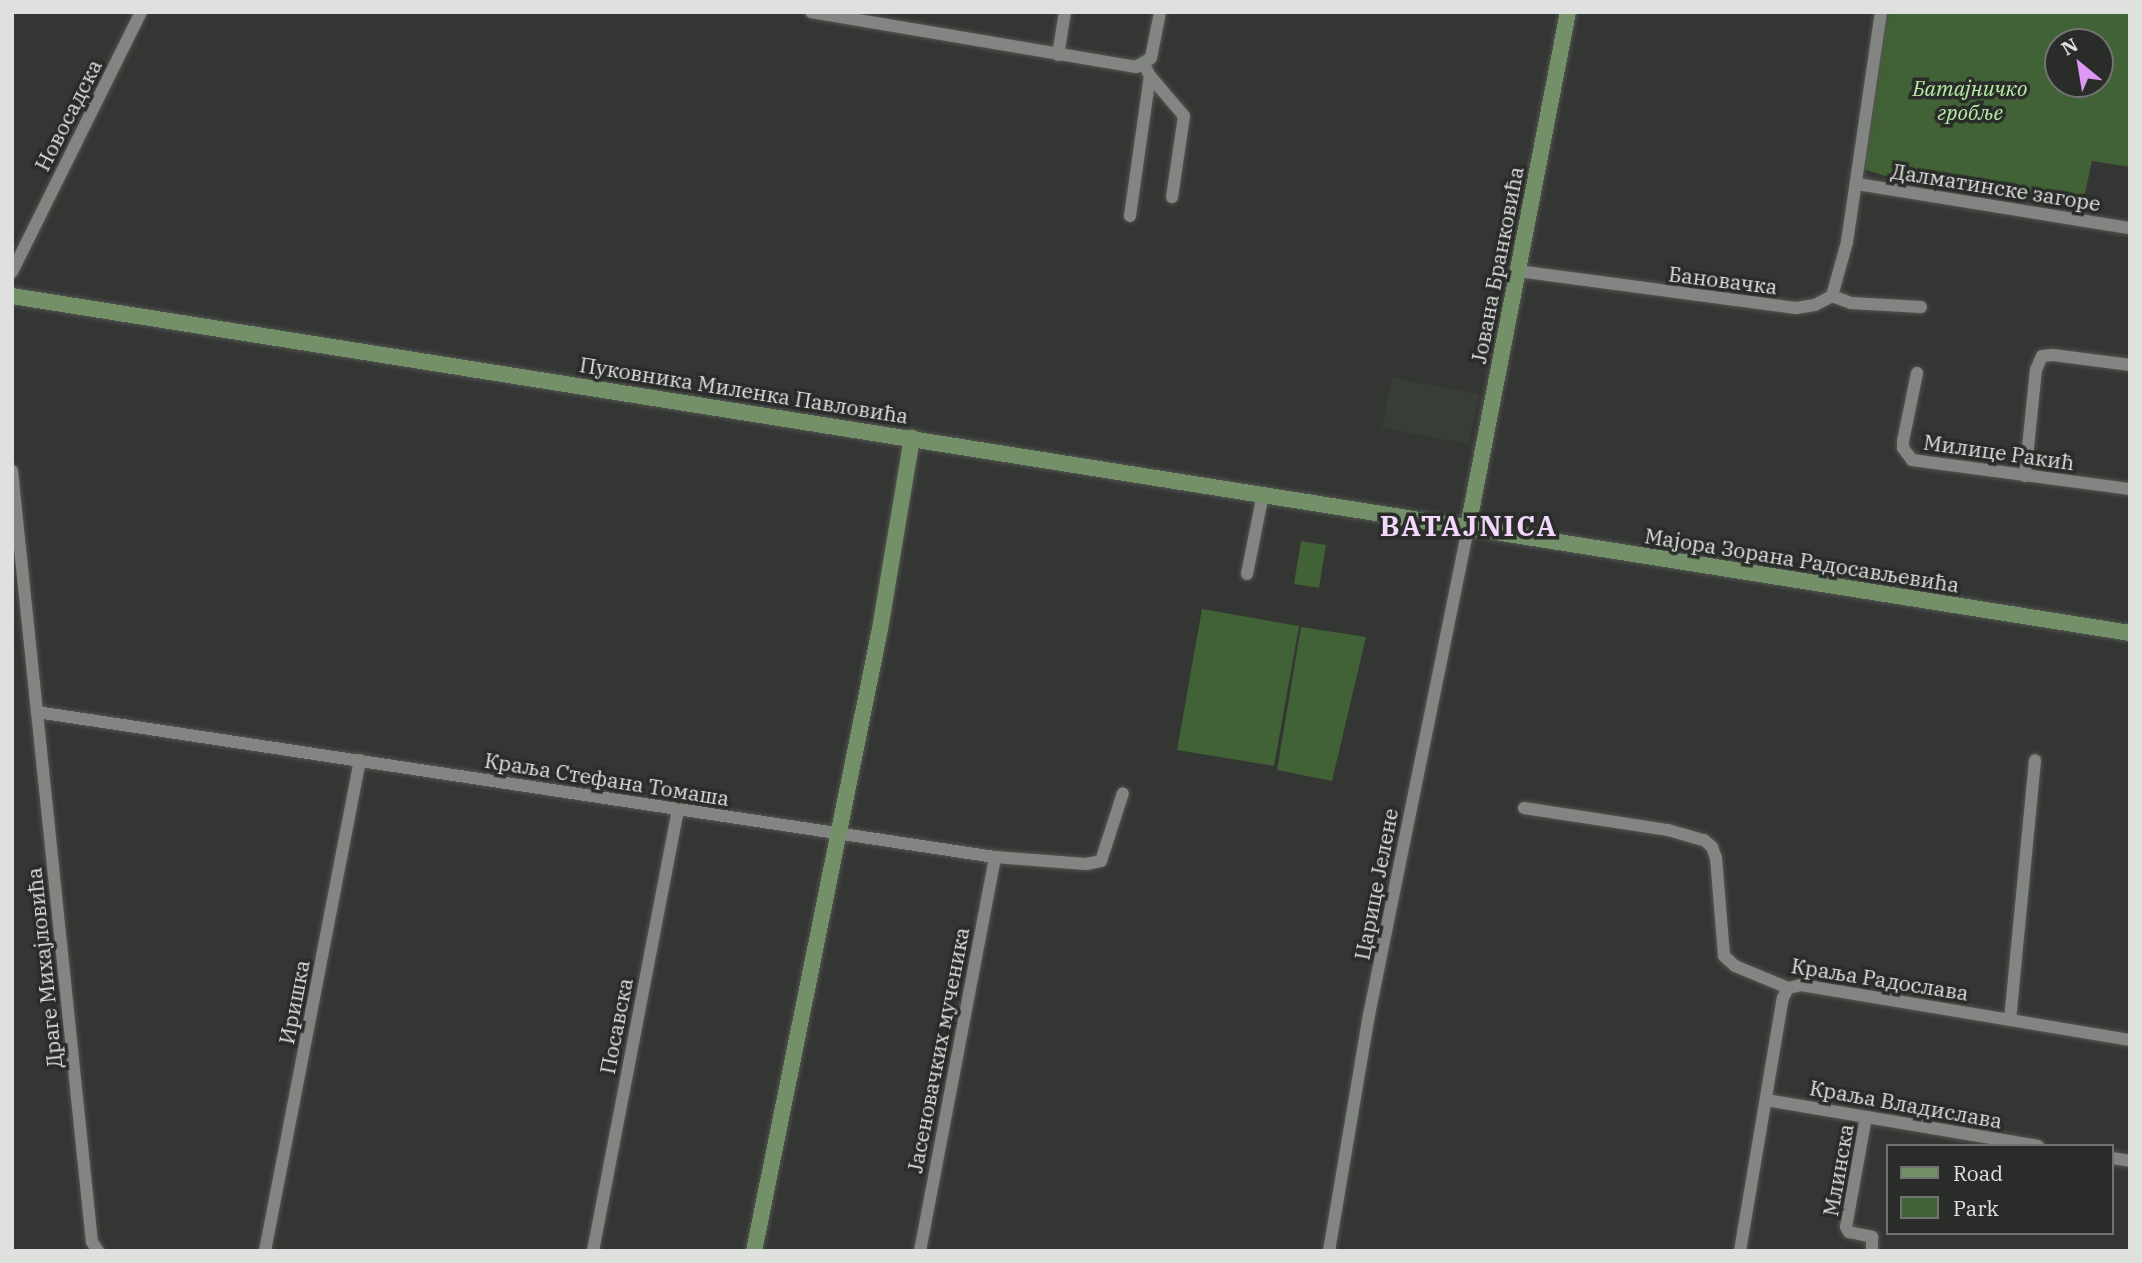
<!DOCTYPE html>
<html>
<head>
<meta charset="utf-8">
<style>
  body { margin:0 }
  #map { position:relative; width:2142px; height:1263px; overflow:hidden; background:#343633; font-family:"IBM Plex Serif",serif }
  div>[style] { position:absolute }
  .built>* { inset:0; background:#383e35 }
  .green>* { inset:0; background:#416136 }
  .roads { filter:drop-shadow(0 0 2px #525551) drop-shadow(0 0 2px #525551) }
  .minor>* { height:12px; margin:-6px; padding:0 6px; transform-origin:6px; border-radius:6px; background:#828581 }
  .major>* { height:16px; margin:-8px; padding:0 8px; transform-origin:8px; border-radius:8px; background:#739068 }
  span { translate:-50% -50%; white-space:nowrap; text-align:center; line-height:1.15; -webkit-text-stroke:7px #2a2c29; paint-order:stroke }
  .park-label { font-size:21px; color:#b9eda7; font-style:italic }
  .street-label { font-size:21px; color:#dfe1df }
  .district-label { font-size:28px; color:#f4d7fd; font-weight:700; letter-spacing:2px }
  .frame { position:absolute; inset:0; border:14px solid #dfe1df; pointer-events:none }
  .legend { position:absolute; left:1886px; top:1144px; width:228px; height:91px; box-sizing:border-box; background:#2a2c29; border:2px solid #727472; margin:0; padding:9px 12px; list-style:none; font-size:21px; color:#dfe1df }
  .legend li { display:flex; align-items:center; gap:14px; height:35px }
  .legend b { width:35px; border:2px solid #727472 }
  .north { position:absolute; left:2044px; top:28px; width:70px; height:70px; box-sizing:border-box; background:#2a2c29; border:2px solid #727472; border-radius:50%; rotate:330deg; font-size:19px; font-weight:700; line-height:28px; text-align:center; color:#dfe1df }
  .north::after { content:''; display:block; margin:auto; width:24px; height:32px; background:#dd99f3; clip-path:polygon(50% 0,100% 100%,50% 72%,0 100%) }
</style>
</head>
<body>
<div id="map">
  <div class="built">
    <i style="clip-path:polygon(1392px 378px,1479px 394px,1469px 444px,1382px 428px)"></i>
  </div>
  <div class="green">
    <i style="clip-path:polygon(evenodd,1885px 12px,2130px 12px,2130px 167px,2092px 161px,2084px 198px,2060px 193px,2053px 203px,1892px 178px,1863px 169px,1885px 12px,2058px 42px,2100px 42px,2100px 84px,2058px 84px,2058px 42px)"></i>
    <i style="clip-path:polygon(1301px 541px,1326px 545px,1319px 588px,1294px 584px)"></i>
    <i style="clip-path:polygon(1202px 609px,1299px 626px,1274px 766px,1177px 750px)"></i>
    <i style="clip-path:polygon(1301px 627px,1366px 637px,1332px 781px,1277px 770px)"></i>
  </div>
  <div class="roads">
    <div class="minor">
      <i style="left:811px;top:12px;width:330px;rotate:9.6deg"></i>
      <i style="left:1136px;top:67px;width:17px;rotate:-31deg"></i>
      <i style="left:1151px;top:58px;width:47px;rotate:-78.9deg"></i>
      <i style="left:1058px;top:55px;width:44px;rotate:-80.8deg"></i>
      <i style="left:1150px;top:76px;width:52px;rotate:49.6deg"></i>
      <i style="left:1184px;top:116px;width:82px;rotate:98.4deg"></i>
      <i style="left:1857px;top:184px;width:277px;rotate:9.2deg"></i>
      <i style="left:1130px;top:216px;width:141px;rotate:-81.9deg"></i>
      <i style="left:1150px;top:76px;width:13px;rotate:-117deg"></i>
      <i style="left:1518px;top:271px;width:280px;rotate:7.6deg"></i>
      <i style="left:1796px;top:308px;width:19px;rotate:-9deg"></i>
      <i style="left:1815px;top:305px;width:19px;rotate:-28deg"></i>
      <i style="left:1832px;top:296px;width:20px;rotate:20deg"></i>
      <i style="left:1851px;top:303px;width:70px;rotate:3.3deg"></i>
      <i style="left:12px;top:272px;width:290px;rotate:-63.6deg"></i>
      <i style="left:1832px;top:296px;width:56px;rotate:-74.5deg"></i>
      <i style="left:1847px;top:242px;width:232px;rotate:-81.6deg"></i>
      <i style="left:1917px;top:373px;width:69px;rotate:101.6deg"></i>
      <i style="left:1903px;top:441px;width:7px;rotate:90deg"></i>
      <i style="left:1903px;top:448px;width:15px;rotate:53deg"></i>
      <i style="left:1912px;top:460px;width:220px;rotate:7.6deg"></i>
      <i style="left:12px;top:471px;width:775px;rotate:84.08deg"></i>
      <i style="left:92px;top:1242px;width:11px;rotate:56deg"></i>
      <i style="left:2025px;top:476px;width:107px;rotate:-84.1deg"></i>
      <i style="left:2036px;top:370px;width:15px;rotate:-67deg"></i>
      <i style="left:2042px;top:356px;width:11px;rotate:-5deg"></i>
      <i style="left:2053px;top:355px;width:78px;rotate:7.4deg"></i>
      <i style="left:1247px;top:574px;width:82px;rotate:-78.7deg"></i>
      <i style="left:37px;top:712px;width:969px;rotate:8.61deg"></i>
      <i style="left:995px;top:857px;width:91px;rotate:4.4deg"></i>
      <i style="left:1086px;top:864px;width:15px;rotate:-11deg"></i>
      <i style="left:1101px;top:861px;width:71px;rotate:-72.1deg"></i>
      <i style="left:1524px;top:808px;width:146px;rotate:8.7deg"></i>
      <i style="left:1668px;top:830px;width:37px;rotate:16deg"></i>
      <i style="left:1704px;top:840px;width:11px;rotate:41deg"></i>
      <i style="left:1712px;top:847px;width:12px;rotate:70deg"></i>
      <i style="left:1716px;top:858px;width:98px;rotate:85.3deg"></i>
      <i style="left:1724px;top:956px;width:15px;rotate:42deg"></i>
      <i style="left:1735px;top:966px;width:57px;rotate:22.5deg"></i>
      <i style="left:1788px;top:988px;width:13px;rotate:-13deg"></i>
      <i style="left:1801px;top:985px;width:334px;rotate:9.5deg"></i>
      <i style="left:2010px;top:1020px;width:261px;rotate:-84.5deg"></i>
      <i style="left:1766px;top:1100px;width:276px;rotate:9.6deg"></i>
      <i style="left:1866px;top:1117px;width:112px;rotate:100.3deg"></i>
      <i style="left:1846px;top:1227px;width:6px;rotate:59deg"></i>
      <i style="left:1849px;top:1232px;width:24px;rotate:12deg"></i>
      <i style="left:1872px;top:1237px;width:14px;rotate:90deg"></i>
      <i style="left:2112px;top:1158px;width:18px;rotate:9deg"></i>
      <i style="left:265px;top:1251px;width:500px;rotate:-79.05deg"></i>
      <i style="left:593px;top:1251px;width:450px;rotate:-79.1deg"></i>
      <i style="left:920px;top:1251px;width:401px;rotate:-79.2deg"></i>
      <i style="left:1329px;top:1251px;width:239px;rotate:-80.4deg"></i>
      <i style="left:1369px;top:1015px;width:498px;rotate:-78.5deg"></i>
      <i style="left:1740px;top:1251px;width:257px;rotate:-80.4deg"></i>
      <i style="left:1783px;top:998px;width:11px;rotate:-63deg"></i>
    </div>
    <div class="major">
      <i style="left:12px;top:296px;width:2145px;rotate:9.04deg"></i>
      <i style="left:1468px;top:527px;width:525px;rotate:-79.01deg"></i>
      <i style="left:754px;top:1251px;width:635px;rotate:-78.55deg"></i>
      <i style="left:880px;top:629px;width:194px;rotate:-80.5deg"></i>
    </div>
  </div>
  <div class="park-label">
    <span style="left:1970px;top:100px">Батајничко<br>гробље</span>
  </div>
  <div class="street-label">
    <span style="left:68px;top:115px;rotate:-63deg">Новосадска</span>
    <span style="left:1996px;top:187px;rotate:9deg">Далматинске загоре</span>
    <span style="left:1497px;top:265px;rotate:-79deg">Јована Бранковића</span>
    <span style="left:1723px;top:280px;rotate:7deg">Бановачка</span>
    <span style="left:744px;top:390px;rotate:9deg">Пуковника Миленка Павловића</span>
    <span style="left:1999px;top:452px;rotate:8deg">Милице Ракић</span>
    <span style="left:1802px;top:560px;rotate:9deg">Мајора Зорана Радосављевића</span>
    <span style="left:607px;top:779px;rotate:9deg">Краља Стефана Томаша</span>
    <span style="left:1376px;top:884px;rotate:-79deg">Царице Јелене</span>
    <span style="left:44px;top:968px;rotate:-96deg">Драге Михајловића</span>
    <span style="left:1880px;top:979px;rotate:9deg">Краља Радослава</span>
    <span style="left:294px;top:1002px;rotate:-79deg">Иришка</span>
    <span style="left:616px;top:1026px;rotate:-79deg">Посавска</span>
    <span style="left:938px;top:1050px;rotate:-79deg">Јасеновачких мученика</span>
    <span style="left:1906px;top:1104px;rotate:10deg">Краља Владислава</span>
    <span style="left:1838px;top:1170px;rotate:-80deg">Млинска</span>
  </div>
  <div class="district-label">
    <span style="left:1469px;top:526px">BATAJNICA</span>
  </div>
  <div class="frame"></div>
  <ul class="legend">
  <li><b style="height:9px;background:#739068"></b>Road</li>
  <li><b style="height:19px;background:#416136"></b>Park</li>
  </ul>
  <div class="north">N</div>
</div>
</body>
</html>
